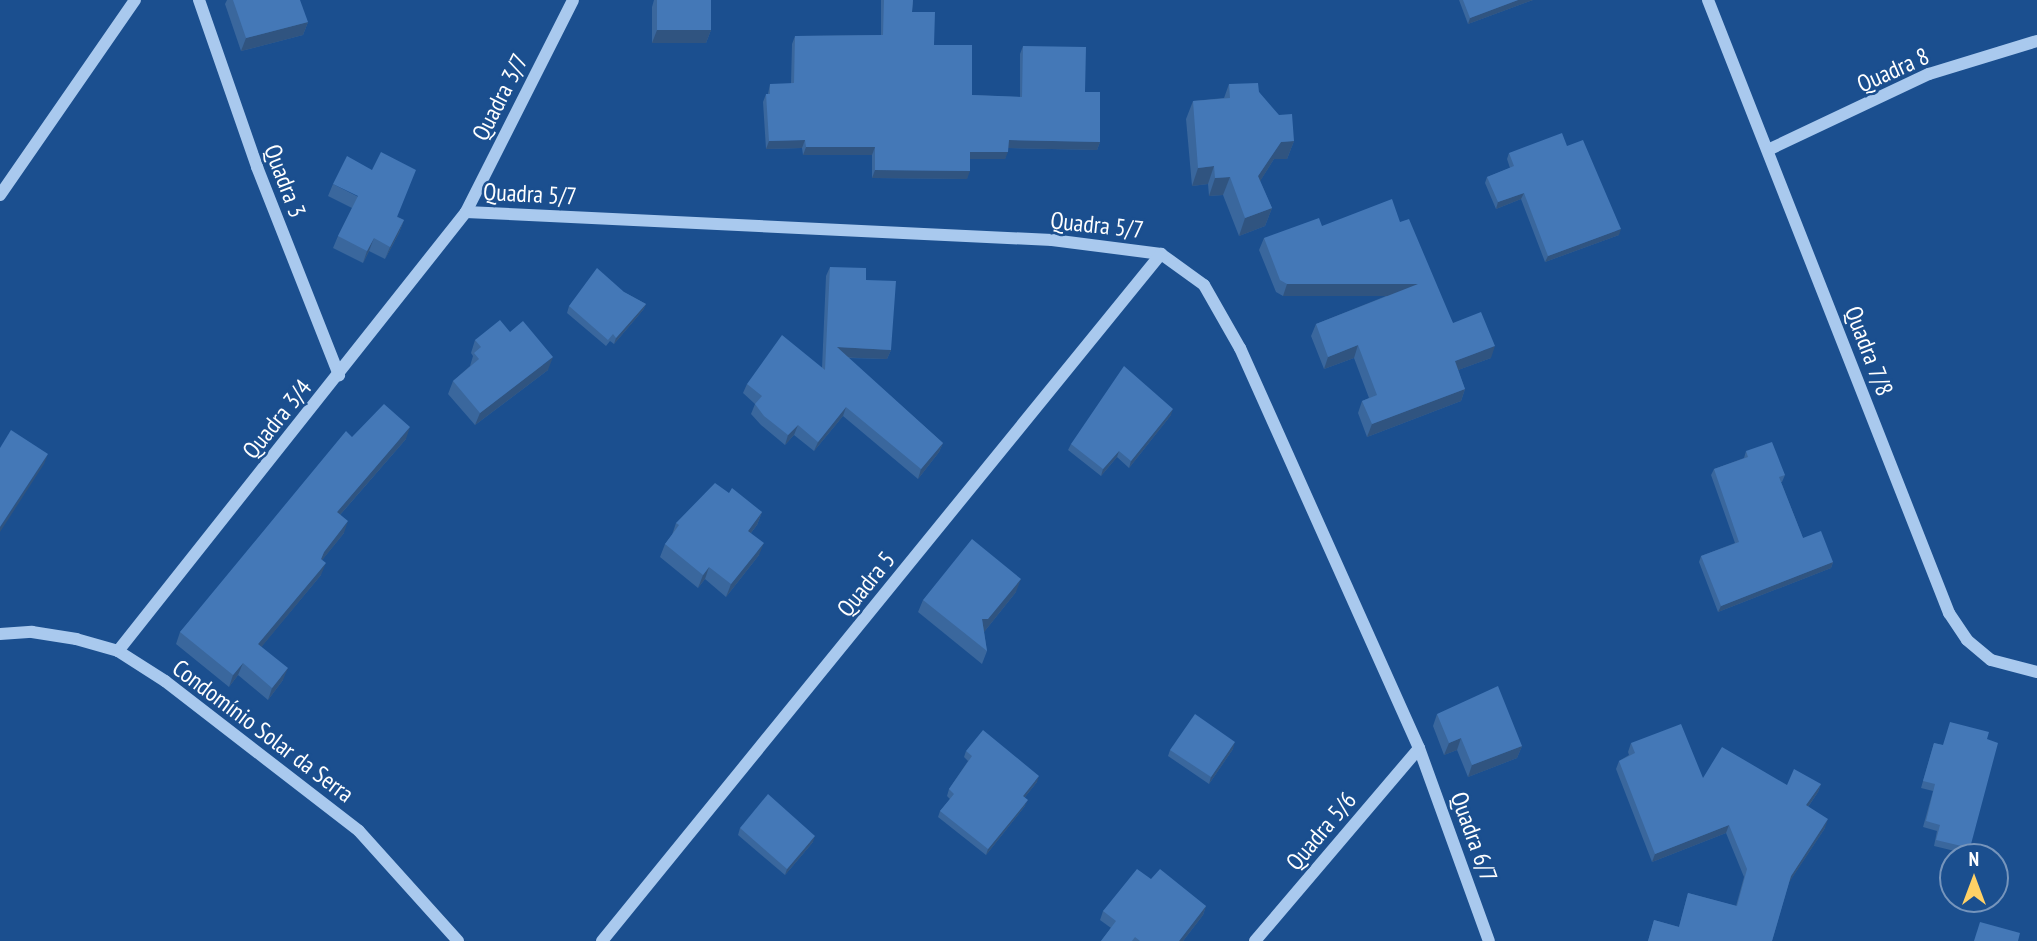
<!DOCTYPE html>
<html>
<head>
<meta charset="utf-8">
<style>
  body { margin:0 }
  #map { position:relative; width:2037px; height:941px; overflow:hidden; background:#1b4f8f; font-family:"PT Sans Narrow",sans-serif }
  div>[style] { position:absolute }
  .minor>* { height:12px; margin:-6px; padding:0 6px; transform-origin:6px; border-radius:6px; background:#a9c9ee }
  .wall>* { inset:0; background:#3a679d }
  .shaded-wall>* { inset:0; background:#305480 }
  .building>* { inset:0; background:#4478b7 }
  span { translate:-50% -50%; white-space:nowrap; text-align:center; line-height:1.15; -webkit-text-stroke:5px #1b4f8f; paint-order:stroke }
  .street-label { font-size:24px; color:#fff }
  .north { position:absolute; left:1939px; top:843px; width:70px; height:70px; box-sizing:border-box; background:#1b4f8f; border:2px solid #7695bc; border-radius:50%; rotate:0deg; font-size:19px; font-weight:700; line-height:28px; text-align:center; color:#fff }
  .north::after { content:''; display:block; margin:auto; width:24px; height:32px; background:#ffd166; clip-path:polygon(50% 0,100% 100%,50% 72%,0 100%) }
</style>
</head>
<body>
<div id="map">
  <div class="minor">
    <i style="left:199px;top:0;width:177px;rotate:70.8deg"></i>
    <i style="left:257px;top:167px;width:224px;rotate:68.5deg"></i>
    <i style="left:1708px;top:0;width:659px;rotate:68.54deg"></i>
    <i style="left:1949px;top:613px;width:32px;rotate:56deg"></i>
    <i style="left:1967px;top:640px;width:31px;rotate:40deg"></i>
    <i style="left:1991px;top:660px;width:48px;rotate:14.6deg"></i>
    <i style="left:1770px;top:149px;width:176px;rotate:-25.3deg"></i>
    <i style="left:1929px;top:74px;width:113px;rotate:-17deg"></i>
    <i style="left:0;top:195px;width:237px;rotate:-55.3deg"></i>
    <i style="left:466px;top:212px;width:587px;rotate:2.74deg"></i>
    <i style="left:1052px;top:240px;width:110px;rotate:7.3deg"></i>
    <i style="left:1161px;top:254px;width:53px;rotate:35.8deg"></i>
    <i style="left:1204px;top:285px;width:73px;rotate:60.3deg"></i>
    <i style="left:1240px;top:348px;width:438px;rotate:65.9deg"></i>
    <i style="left:1419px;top:748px;width:205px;rotate:70.1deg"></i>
    <i style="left:0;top:634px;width:32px;rotate:-4deg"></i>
    <i style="left:32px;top:632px;width:45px;rotate:9deg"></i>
    <i style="left:76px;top:639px;width:44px;rotate:15.9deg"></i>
    <i style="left:118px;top:651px;width:56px;rotate:32.6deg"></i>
    <i style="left:165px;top:681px;width:245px;rotate:37.7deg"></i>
    <i style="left:359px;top:831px;width:148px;rotate:48deg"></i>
    <i style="left:118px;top:651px;width:560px;rotate:-51.6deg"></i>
    <i style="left:466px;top:212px;width:237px;rotate:-63.2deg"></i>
    <i style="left:602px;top:941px;width:886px;rotate:-50.87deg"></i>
    <i style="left:1255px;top:941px;width:253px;rotate:-49.6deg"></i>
  </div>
  <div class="wall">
    <i style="clip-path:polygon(227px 0,233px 0,308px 22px,303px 35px,241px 51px,225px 4px)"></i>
    <i style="clip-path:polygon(654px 0,711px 0,711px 30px,706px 43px,652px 43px,652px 7px)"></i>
    <i style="clip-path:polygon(881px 0,913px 0,912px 12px,934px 45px,972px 95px,1020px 97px,1020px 54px,1023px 46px,1085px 92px,1100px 142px,1097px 150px,1008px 148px,1005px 159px,970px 159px,967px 179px,872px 178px,872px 155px,803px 155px,802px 148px,766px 149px,763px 102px,766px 94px,768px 94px,770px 84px,791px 84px,792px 44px,795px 36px,881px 35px)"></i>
    <i style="clip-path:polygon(1459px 0,1533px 0,1468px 24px)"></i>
    <i style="clip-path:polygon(1229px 84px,1259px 92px,1294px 141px,1287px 159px,1274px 159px,1260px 181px,1272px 208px,1265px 226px,1239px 236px,1223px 195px,1209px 196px,1208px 184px,1192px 186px,1186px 119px,1193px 101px,1224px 98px)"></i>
    <i style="clip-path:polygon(1567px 146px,1619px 235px,1545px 262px,1521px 199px,1496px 209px,1485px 183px,1487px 177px,1510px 168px,1507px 159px,1509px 153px)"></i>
    <i style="clip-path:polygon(333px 184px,404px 220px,399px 233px,385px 259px,369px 251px,363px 263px,333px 248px,338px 236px,352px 208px,328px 196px)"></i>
    <i style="clip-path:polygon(1400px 222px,1453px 323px,1491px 358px,1458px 370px,1465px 389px,1461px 401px,1367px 437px,1358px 413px,1362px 401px,1369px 398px,1354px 358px,1324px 369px,1311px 336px,1316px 324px,1386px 296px,1283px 296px,1276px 292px,1259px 250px,1264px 238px,1322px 226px)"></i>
    <i style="clip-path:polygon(830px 267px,866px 280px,891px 350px,887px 359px,848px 358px,943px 443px,939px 452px,918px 479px,843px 416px,814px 451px,794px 435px,785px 445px,761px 425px,751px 414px,755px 404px,743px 393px,747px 384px,822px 368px,826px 276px)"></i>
    <i style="clip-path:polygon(624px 292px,646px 304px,643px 310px,614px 344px,610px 341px,606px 346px,567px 313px,569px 306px)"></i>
    <i style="clip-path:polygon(510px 332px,548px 370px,475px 425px,448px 394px,453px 381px,470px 366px,473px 356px,471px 353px,475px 340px)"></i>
    <i style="clip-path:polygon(1171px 415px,1129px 468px,1117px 457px,1101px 476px,1068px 450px,1071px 444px)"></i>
    <i style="clip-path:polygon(352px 437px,406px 439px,340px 515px,344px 533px,322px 560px,321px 575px,261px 647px,283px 680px,268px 700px,238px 675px,229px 687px,176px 644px,180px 632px)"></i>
    <i style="clip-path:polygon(1746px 451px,1785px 475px,1782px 482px,1781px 482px,1803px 538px,1833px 562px,1831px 568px,1718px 612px,1699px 562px,1701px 556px,1735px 543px,1711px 475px,1714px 469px,1744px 458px)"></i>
    <i style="clip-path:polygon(729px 493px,762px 512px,757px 525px,751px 533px,759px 555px,726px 597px,705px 579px,698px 588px,660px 557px,665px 544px,672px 535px,676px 523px)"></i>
    <i style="clip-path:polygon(1016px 592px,984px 632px,987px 651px,982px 664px,918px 612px,923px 600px)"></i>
    <i style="clip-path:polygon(1437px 714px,1522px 746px,1517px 758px,1468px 777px,1457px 750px,1444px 755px,1433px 726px)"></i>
    <i style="clip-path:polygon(1987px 739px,1970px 848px,1967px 854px,1934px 846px,1937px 831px,1923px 827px,1933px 791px,1921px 788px,1934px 743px,1942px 745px)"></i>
    <i style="clip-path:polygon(1631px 743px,1703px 778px,1787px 785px,1821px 784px,1818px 792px,1808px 807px,1825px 828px,1789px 882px,1772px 941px,1648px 941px,1654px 920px,1679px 927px,1688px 893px,1736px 906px,1744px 877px,1726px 833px,1652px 862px,1616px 769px,1619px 761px,1629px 755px,1628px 752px)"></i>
    <i style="clip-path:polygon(1233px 749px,1209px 784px,1168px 756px,1170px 750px)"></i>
    <i style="clip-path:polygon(966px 751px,1037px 782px,1025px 797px,1025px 806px,986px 855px,938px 817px,940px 811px,950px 799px,947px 796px,949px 789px,968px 761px,964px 757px)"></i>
    <i style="clip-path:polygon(740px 828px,813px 842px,785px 875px,738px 835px)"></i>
    <i style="clip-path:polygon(1151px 879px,1206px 906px,1203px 915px,1183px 941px,1101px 941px,1111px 928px,1100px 920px,1103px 911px)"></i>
  </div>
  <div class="shaded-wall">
    <i style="clip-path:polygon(1518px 0,1533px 0,1468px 24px,1470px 18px)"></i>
    <i style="clip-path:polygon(308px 22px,303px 35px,241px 51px,246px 38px)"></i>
    <i style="clip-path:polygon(657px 30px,711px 30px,706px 43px,652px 43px)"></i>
    <i style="clip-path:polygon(805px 140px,802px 148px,766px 149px,769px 141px)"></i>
    <i style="clip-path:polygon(1009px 140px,1100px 142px,1097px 150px,1006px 148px)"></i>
    <i style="clip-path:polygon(1294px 141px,1287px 159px,1274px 159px,1252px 194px,1258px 176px,1281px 142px)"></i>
    <i style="clip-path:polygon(806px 147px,875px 147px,872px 155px,803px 155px)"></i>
    <i style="clip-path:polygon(970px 152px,1008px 152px,1005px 159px,967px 159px)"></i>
    <i style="clip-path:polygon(1214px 166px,1208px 184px,1192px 186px,1198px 168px)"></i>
    <i style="clip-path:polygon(875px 170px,970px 171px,967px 179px,872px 178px)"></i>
    <i style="clip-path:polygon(1230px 177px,1223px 195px,1209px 196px,1215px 178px)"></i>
    <i style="clip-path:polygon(1524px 193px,1521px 199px,1496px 209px,1498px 202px)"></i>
    <i style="clip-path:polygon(1272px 208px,1265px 226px,1239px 236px,1245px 218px)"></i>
    <i style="clip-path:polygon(404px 220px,399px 233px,385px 259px,390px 247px)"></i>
    <i style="clip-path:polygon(1621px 229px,1619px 235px,1545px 262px,1548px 256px)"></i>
    <i style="clip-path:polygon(374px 238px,369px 251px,363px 263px,367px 251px)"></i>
    <i style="clip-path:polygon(1287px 284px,1418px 284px,1413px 296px,1283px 296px)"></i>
    <i style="clip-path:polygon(646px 304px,643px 310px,614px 344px,616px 338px)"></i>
    <i style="clip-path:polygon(1358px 345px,1354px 358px,1324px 369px,1328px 357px)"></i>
    <i style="clip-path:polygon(1495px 346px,1491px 358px,1450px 373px,1455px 361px)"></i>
    <i style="clip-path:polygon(837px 347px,891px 350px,887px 359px,833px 357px)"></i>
    <i style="clip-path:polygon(553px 357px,548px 370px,475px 425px,480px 413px)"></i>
    <i style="clip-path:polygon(1465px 389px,1461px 401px,1367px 437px,1372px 424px)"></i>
    <i style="clip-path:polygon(846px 407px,843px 416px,814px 451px,818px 442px)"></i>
    <i style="clip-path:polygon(1173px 409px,1171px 415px,1129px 468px,1131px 461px)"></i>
    <i style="clip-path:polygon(798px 425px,794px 435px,785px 445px,788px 435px)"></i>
    <i style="clip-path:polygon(410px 427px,406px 439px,332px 524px,337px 512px)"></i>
    <i style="clip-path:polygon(943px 443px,939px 452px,918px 479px,921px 469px)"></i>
    <i style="clip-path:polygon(1119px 451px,1117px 457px,1101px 476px,1103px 469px)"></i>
    <i style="clip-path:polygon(48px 454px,44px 464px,0 532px,0 527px)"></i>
    <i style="clip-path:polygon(762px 512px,757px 525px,743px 543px,748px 531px)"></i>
    <i style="clip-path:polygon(348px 521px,344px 533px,319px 564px,324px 552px)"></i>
    <i style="clip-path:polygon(764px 543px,759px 555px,726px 597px,731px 584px)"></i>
    <i style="clip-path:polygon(1833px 562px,1831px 568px,1718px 612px,1721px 606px)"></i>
    <i style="clip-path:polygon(326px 563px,321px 575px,254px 656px,258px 644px)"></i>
    <i style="clip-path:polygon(709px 567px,705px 579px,698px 588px,703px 575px)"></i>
    <i style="clip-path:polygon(1021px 579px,1016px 592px,984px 632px,982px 619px)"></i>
    <i style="clip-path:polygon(243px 663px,238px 675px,229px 687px,233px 675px)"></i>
    <i style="clip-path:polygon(288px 668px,283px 680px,268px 700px,272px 688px)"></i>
    <i style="clip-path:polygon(1461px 738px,1457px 750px,1444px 755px,1449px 743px)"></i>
    <i style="clip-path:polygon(1235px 742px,1233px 749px,1209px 784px,1211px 777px)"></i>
    <i style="clip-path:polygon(1522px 746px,1517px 758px,1468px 777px,1472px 765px)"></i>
    <i style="clip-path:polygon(1039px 776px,1037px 782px,1021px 802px,1023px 796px)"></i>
    <i style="clip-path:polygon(1821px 784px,1818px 792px,1803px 814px,1806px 805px)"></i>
    <i style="clip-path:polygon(1028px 800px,1025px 806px,986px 855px,988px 849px)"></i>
    <i style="clip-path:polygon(1828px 819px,1825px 828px,1788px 884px,1791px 876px)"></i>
    <i style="clip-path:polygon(1729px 825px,1726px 833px,1652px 862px,1655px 854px)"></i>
    <i style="clip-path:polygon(815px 836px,813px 842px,785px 875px,787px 869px)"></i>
    <i style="clip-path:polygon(1206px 906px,1203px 915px,1183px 941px,1179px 941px)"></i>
  </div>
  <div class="building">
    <i style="clip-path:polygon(233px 0,300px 0,308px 22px,246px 38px)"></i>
    <i style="clip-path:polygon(657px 0,711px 0,711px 30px,657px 30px)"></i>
    <i style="clip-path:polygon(884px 0,913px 0,912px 12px,935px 12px,934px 45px,972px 45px,972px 95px,1022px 97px,1023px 46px,1086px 47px,1085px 92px,1100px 92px,1100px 142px,1009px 140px,1008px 152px,970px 152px,970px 171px,875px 170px,875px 147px,806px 147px,805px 140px,769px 141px,766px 94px,770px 94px,770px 84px,794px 83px,795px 36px,883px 35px)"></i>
    <i style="clip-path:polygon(1463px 0,1518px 0,1470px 18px)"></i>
    <i style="clip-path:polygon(1258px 83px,1259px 92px,1279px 115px,1292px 114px,1294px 141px,1281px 142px,1258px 176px,1272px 208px,1245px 218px,1230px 177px,1215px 178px,1214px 166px,1198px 168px,1193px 101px,1230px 98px,1229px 84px)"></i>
    <i style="clip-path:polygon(1562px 133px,1567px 146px,1583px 140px,1621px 229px,1548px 256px,1524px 193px,1498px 202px,1487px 177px,1514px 166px,1509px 153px)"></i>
    <i style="clip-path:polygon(381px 152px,416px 170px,397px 217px,404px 220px,390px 247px,374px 238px,367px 251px,338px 236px,358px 196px,333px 184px,347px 156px,372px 170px)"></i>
    <i style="clip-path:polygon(1392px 199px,1400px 222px,1409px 219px,1453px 323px,1481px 312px,1495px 346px,1455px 361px,1465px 389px,1372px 424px,1362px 401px,1377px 395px,1358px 345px,1328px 357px,1316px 324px,1418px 284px,1287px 284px,1280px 280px,1264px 238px,1319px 218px,1322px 226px)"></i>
    <i style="clip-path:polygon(830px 267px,866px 268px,866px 280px,896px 281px,891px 350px,837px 347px,943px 443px,921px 469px,846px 407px,818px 442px,798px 425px,788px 435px,764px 416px,755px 404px,762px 396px,747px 384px,782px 335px,825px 370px)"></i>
    <i style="clip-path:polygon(597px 268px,624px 292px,646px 304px,616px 338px,613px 334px,608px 340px,569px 306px)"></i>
    <i style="clip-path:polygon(500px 320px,510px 332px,523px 321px,553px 357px,480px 413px,453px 381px,479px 359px,474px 353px,481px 347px,475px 340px)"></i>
    <i style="clip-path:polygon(1124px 366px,1173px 409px,1131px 461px,1119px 451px,1103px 469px,1071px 444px)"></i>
    <i style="clip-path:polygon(384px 404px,410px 427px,337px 512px,348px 521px,324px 552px,321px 559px,326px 563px,258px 644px,288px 668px,272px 688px,243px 663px,233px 675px,180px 632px,346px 431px,352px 437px)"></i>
    <i style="clip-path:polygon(11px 430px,48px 454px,0 527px,0 448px)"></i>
    <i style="clip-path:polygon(1772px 442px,1785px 475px,1779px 477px,1803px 538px,1821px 531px,1833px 562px,1721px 606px,1701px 556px,1739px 542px,1714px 469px,1748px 457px,1746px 451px)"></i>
    <i style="clip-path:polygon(715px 483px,729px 493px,732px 488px,762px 512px,748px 531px,764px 543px,731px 584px,709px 567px,703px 575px,665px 544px,679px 525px,676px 523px)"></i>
    <i style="clip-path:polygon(972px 539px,1021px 579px,988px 619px,982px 619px,987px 651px,923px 600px)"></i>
    <i style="clip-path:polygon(1498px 686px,1522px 746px,1472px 765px,1461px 738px,1449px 743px,1437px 714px)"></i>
    <i style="clip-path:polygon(1195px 714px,1235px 742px,1211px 777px,1170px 750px)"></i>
    <i style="clip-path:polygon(1950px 722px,1989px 732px,1987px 739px,1998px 743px,1970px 848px,1936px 840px,1940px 825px,1926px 821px,1935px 784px,1923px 781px,1934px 743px,1943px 745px)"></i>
    <i style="clip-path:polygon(1681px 724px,1703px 778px,1722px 747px,1787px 785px,1794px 769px,1821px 784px,1806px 805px,1828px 819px,1791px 876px,1772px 941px,1648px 941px,1654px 920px,1679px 927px,1688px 893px,1737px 906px,1747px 869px,1729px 825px,1655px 854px,1619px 761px,1635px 753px,1631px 743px)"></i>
    <i style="clip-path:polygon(983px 730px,1039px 776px,1023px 796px,1028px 800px,988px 849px,940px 811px,954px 794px,949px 789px,972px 756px,966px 751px)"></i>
    <i style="clip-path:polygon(768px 794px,815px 836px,787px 869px,740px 828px)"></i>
    <i style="clip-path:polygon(1137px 869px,1151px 879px,1160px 869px,1206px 906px,1179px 941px,1140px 941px,1135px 937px,1132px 941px,1101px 941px,1116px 921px,1103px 911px)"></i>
    <i style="clip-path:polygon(1980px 922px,2020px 933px,2018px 941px,1974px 941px)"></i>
  </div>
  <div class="street-label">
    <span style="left:1893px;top:70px;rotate:-24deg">Quadra 8</span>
    <span style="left:500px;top:97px;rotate:-63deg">Quadra 3/7</span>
    <span style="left:285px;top:181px;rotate:69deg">Quadra 3</span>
    <span style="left:530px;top:194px;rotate:3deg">Quadra 5/7</span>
    <span style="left:1097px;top:225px;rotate:6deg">Quadra 5/7</span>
    <span style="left:1869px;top:351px;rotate:69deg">Quadra 7/8</span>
    <span style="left:277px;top:419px;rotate:-51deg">Quadra 3/4</span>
    <span style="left:866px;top:584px;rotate:-51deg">Quadra 5</span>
    <span style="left:263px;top:731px;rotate:37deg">Condomínio Solar da Serra</span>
    <span style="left:1321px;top:831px;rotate:-50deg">Quadra 5/6</span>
    <span style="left:1474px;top:837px;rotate:70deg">Quadra 6/7</span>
  </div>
  <div class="north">N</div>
</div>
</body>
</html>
